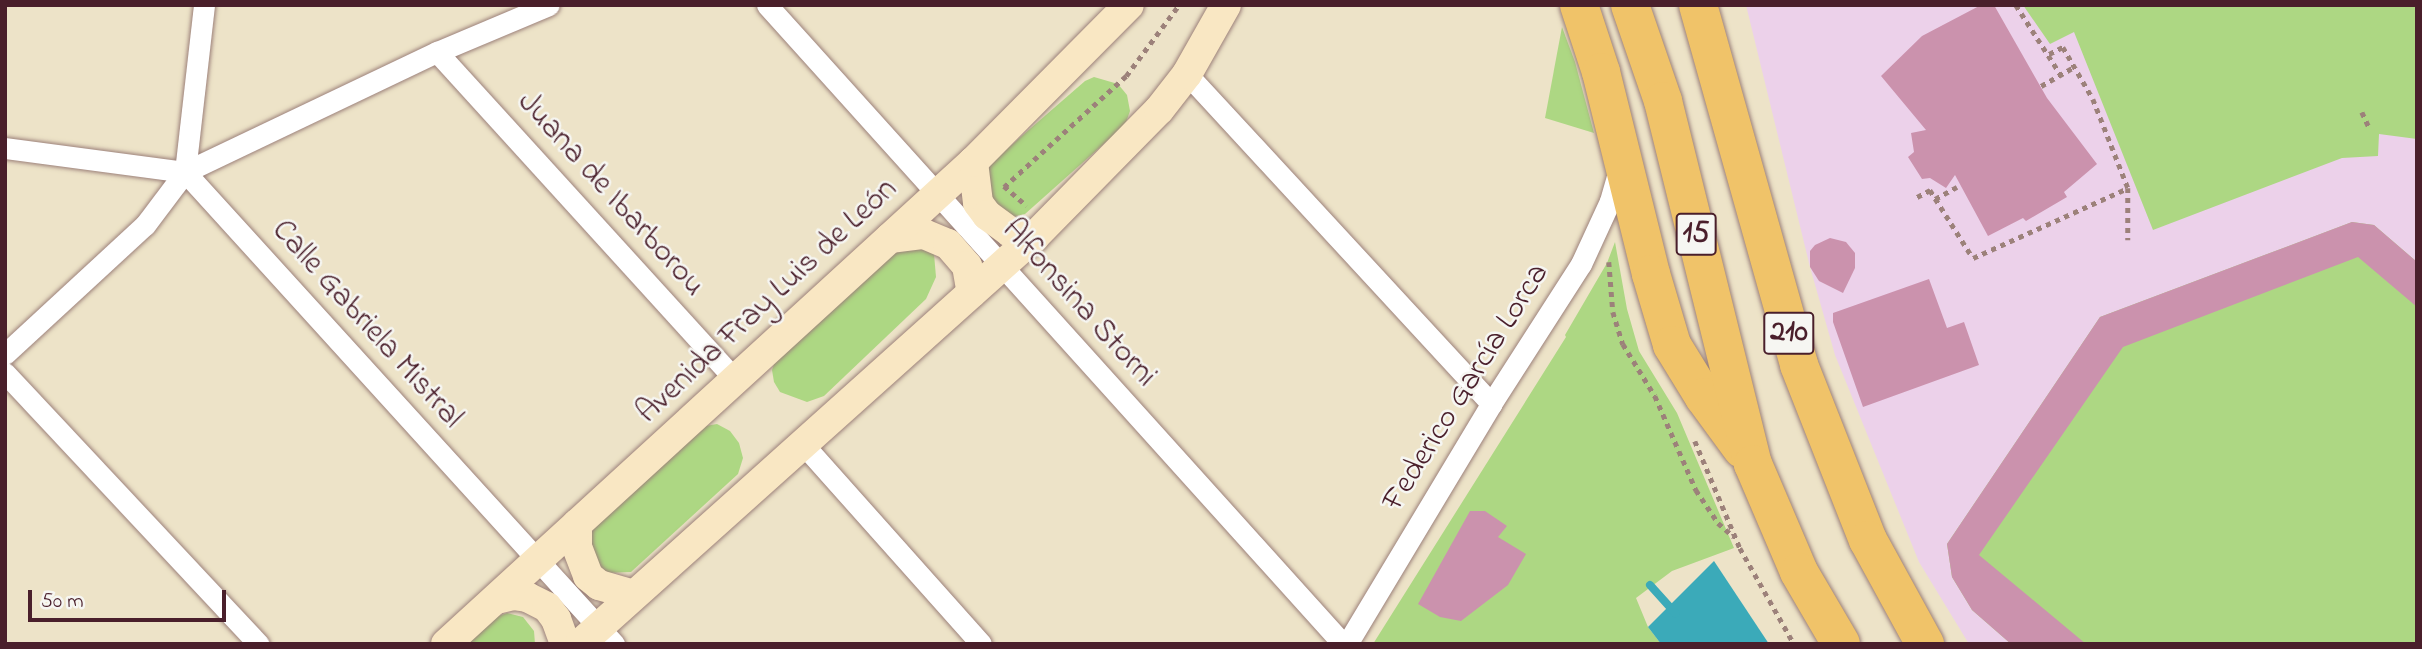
<!DOCTYPE html>
<html>
<head>
<meta charset="utf-8">
<style>
  body { margin:0 }
  #map { position:relative; width:2422px; height:649px; overflow:hidden; background:#ede3c8; font-family:"Indie Flower",sans-serif }
  div>[style] { position:absolute }
  .built>* { inset:0; background:#ecd1ea }
  .green>* { inset:0; background:#add783 }
  .water>* { inset:0; background:#3baab9 }
  .stream>* { height:8px; margin:-4px; padding:0 4px; transform-origin:4px; border-radius:4px; background:#3baab9 }
  .building>* { inset:0; background:#cb92ad }
  .path>* { height:4.5px; margin-top:-2.25px; transform-origin:0; background:repeating-linear-gradient(90deg,#9c817a 0 5px,transparent 0 10px) }
  .roads { filter:drop-shadow(0 0 2px #9c817a) drop-shadow(0 0 2px #9c817a) }
  .street>* { height:21px; margin:-10.5px; padding:0 10.5px; transform-origin:10.5px; border-radius:10.5px; background:#fff }
  .secondary>* { height:30px; margin:-15px; padding:0 15px; transform-origin:15px; border-radius:15px; background:#f9e7c3 }
  .highway>* { height:38px; margin:-19px; padding:0 19px; transform-origin:19px; border-radius:19px; background:#f0c369 }
  span { translate:-50% -50%; white-space:nowrap; text-align:center; line-height:1.15; -webkit-text-stroke:5px #f6f6f2; paint-order:stroke }
  .shield-label span { padding:2px 5px; background:#f6f6f2; border:2px solid; border-radius:5px; -webkit-text-stroke-width:0 }
  .shield-label { font-size:30px; color:#4a1f2b; font-weight:700 }
  .street-label { font-size:32px; color:#4a1f2b }
  .frame { position:absolute; inset:0; border:7px solid #4a1f2b; pointer-events:none }
  .scale { position:absolute; left:28px; top:590px; width:198px; height:32px; box-sizing:border-box; border:4px solid #4a1f2b; border-top:0; padding-left:9px; font-size:21px; line-height:24px; white-space:nowrap; color:#4a1f2b; -webkit-text-stroke:5px #f6f6f2; paint-order:stroke }
</style>
</head>
<body>
<div id="map">
  <div class="built">
    <i style="clip-path:polygon(1746px 5px,2417px 5px,2417px 644px,1969px 644px,1919px 562px,1835px 355px,1810px 267px)"></i>
  </div>
  <div class="green">
    <i style="clip-path:polygon(2023px 5px,2417px 5px,2417px 139px,2379px 134px,2378px 156px,2342px 158px,2153px 230px,2074px 32px,2050px 44px)"></i>
    <i style="clip-path:polygon(1562px 27px,1575px 62px,1594px 133px,1545px 118px)"></i>
    <i style="clip-path:polygon(1094px 77px,1118px 84px,1127px 95px,1130px 111px,1125px 125px,1025px 214px,1012px 217px,990px 208px,984px 169px,1085px 81px)"></i>
    <i style="clip-path:polygon(2352px 222px,2374px 225px,2417px 262px,2417px 644px,2011px 644px,1972px 610px,1952px 577px,1947px 544px,2100px 317px)"></i>
    <i style="clip-path:polygon(1615px 242px,1627px 309px,1639px 351px,1677px 413px,1734px 548px,1672px 571px,1636px 598px,1648px 627px,1661px 644px,1373px 644px,1566px 337px,1565px 335px,1607px 263px)"></i>
    <i style="clip-path:polygon(916px 245px,934px 254px,936px 277px,926px 299px,824px 396px,807px 402px,780px 392px,774px 382px,772px 370px,777px 356px,884px 256px)"></i>
    <i style="clip-path:polygon(717px 424px,730px 431px,739px 443px,743px 458px,738px 474px,631px 572px,603px 573px,591px 564px,587px 527px,700px 427px)"></i>
    <i style="clip-path:polygon(507px 613px,523px 617px,534px 631px,535px 644px,460px 644px,487px 620px)"></i>
  </div>
  <div class="water">
    <i style="clip-path:polygon(1714px 561px,1769px 644px,1661px 644px,1648px 627px)"></i>
  </div>
  <div class="stream">
    <i style="left:1650px;top:585px;width:38px;rotate:48deg"></i>
  </div>
  <div class="building">
    <i style="clip-path:polygon(1981px 5px,1994px 5px,2047px 98px,2097px 164px,2064px 192px,2067px 197px,2026px 221px,2023px 218px,1988px 236px,1955px 175px,1946px 188px,1930px 178px,1922px 179px,1908px 157px,1914px 152px,1911px 133px,1926px 130px,1881px 76px,1922px 36px)"></i>
    <i style="clip-path:polygon(2352px 222px,2374px 225px,2417px 262px,2417px 307px,2358px 257px,2123px 347px,1979px 555px,2086px 644px,2011px 644px,1972px 610px,1952px 577px,1947px 544px,2100px 317px)"></i>
    <i style="clip-path:polygon(1830px 238px,1846px 242px,1855px 253px,1855px 268px,1843px 293px,1819px 281px,1810px 267px,1810px 251px,1815px 245px)"></i>
    <i style="clip-path:polygon(1929px 279px,1947px 328px,1964px 322px,1979px 365px,1863px 407px,1833px 322px,1833px 313px)"></i>
    <i style="clip-path:polygon(1470px 511px,1485px 511px,1507px 526px,1498px 537px,1526px 554px,1508px 585px,1461px 621px,1440px 617px,1418px 604px)"></i>
  </div>
  <div class="path">
    <i style="left:2016px;top:5px;width:83px;rotate:57.3deg"></i>
    <i style="left:2049px;top:54px;width:16px;rotate:-27deg"></i>
    <i style="left:2063px;top:47px;width:60px;rotate:60deg"></i>
    <i style="left:2093px;top:99px;width:96px;rotate:68.5deg"></i>
    <i style="left:2128px;top:188px;width:52px;rotate:90deg"></i>
    <i style="left:2041px;top:86px;width:39px;rotate:-30deg"></i>
    <i style="left:2362px;top:112px;width:19px;rotate:65deg"></i>
    <i style="left:1004px;top:186px;width:30px;rotate:41deg"></i>
    <i style="left:1004px;top:187px;width:165px;rotate:-42.3deg"></i>
    <i style="left:1126px;top:76px;width:89px;rotate:-53.3deg"></i>
    <i style="left:1917px;top:197px;width:15px;rotate:-28deg"></i>
    <i style="left:1930px;top:190px;width:80px;rotate:57.7deg"></i>
    <i style="left:1973px;top:258px;width:170px;rotate:-24.3deg"></i>
    <i style="left:1935px;top:199px;width:25px;rotate:-29deg"></i>
    <i style="left:1609px;top:262px;width:50px;rotate:85.4deg"></i>
    <i style="left:1613px;top:312px;width:34px;rotate:73deg"></i>
    <i style="left:1623px;top:344px;width:61px;rotate:58.4deg"></i>
    <i style="left:1655px;top:396px;width:103px;rotate:66.4deg"></i>
    <i style="left:1696px;top:490px;width:40px;rotate:56deg"></i>
    <i style="left:1718px;top:523px;width:21px;rotate:41deg"></i>
    <i style="left:1695px;top:441px;width:116px;rotate:67.2deg"></i>
    <i style="left:1740px;top:548px;width:110px;rotate:60.6deg"></i>
  </div>
  <div class="roads">
    <div class="street">
      <i style="left:204px;top:5px;width:168px;rotate:96.5deg"></i>
      <i style="left:185px;top:172px;width:638px;rotate:47.73deg"></i>
      <i style="left:767px;top:5px;width:860px;rotate:47.97deg"></i>
      <i style="left:437px;top:52px;width:445px;rotate:47.7deg"></i>
      <i style="left:1187px;top:74px;width:449px;rotate:47.3deg"></i>
      <i style="left:5px;top:148px;width:182px;rotate:7.6deg"></i>
      <i style="left:185px;top:172px;width:279px;rotate:-25.5deg"></i>
      <i style="left:437px;top:52px;width:121px;rotate:-22.8deg"></i>
      <i style="left:5px;top:354px;width:190px;rotate:-42.7deg"></i>
      <i style="left:145px;top:225px;width:66px;rotate:-53deg"></i>
      <i style="left:5px;top:373px;width:371px;rotate:46.9deg"></i>
      <i style="left:802px;top:443px;width:269px;rotate:48.3deg"></i>
      <i style="left:1347px;top:644px;width:280px;rotate:-59deg"></i>
      <i style="left:1491px;top:404px;width:166px;rotate:-57.3deg"></i>
      <i style="left:1581px;top:264px;width:69px;rotate:-65.3deg"></i>
      <i style="left:1610px;top:201px;width:35px;rotate:-74deg"></i>
    </div>
    <div class="secondary">
      <i style="left:973px;top:162px;width:41px;rotate:83deg"></i>
      <i style="left:978px;top:203px;width:15px;rotate:53deg"></i>
      <i style="left:987px;top:215px;width:29px;rotate:36deg"></i>
      <i style="left:1010px;top:232px;width:25px;rotate:12deg"></i>
      <i style="left:890px;top:238px;width:34px;rotate:-7deg"></i>
      <i style="left:924px;top:234px;width:26px;rotate:23deg"></i>
      <i style="left:948px;top:244px;width:29px;rotate:49deg"></i>
      <i style="left:967px;top:266px;width:27px;rotate:80deg"></i>
      <i style="left:577px;top:524px;width:23px;rotate:90deg"></i>
      <i style="left:577px;top:547px;width:31px;rotate:69deg"></i>
      <i style="left:588px;top:576px;width:14px;rotate:39deg"></i>
      <i style="left:599px;top:585px;width:36px;rotate:16deg"></i>
      <i style="left:497px;top:599px;width:16px;rotate:-14deg"></i>
      <i style="left:513px;top:595px;width:14px;rotate:8deg"></i>
      <i style="left:527px;top:597px;width:22px;rotate:27deg"></i>
      <i style="left:547px;top:607px;width:15px;rotate:53deg"></i>
      <i style="left:556px;top:619px;width:27px;rotate:70deg"></i>
      <i style="left:446px;top:644px;width:714px;rotate:-42.45deg"></i>
      <i style="left:973px;top:162px;width:221px;rotate:-45.2deg"></i>
      <i style="left:580px;top:644px;width:610px;rotate:-41.88deg"></i>
      <i style="left:1034px;top:237px;width:178px;rotate:-45.5deg"></i>
      <i style="left:1159px;top:110px;width:46px;rotate:-52.1deg"></i>
      <i style="left:1187px;top:74px;width:79px;rotate:-60.5deg"></i>
    </div>
    <div class="highway">
      <i style="left:1579px;top:5px;width:71px;rotate:71.8deg"></i>
      <i style="left:1601px;top:72px;width:208px;rotate:76.1deg"></i>
      <i style="left:1651px;top:274px;width:74px;rotate:73.5deg"></i>
      <i style="left:1672px;top:345px;width:61px;rotate:58.4deg"></i>
      <i style="left:1704px;top:397px;width:64px;rotate:53.8deg"></i>
      <i style="left:1630px;top:5px;width:102px;rotate:71deg"></i>
      <i style="left:1663px;top:101px;width:374px;rotate:76.1deg"></i>
      <i style="left:1753px;top:464px;width:117px;rotate:66.9deg"></i>
      <i style="left:1799px;top:572px;width:83px;rotate:59.7deg"></i>
      <i style="left:1698px;top:5px;width:374px;rotate:74.3deg"></i>
      <i style="left:1799px;top:365px;width:188px;rotate:68.5deg"></i>
      <i style="left:1868px;top:540px;width:119px;rotate:61.3deg"></i>
    </div>
  </div>
  <div class="shield-label">
    <span style="left:1696px;top:234px">15</span>
    <span style="left:1789px;top:333px">210</span>
  </div>
  <div class="street-label">
    <span style="left:610px;top:195px;rotate:48deg">Juana de Ibarborou</span>
    <span style="left:768px;top:302px;rotate:-43deg">Avenida Fray Luis de León</span>
    <span style="left:1078px;top:304px;rotate:48deg">Alfonsina Storni</span>
    <span style="left:366px;top:325px;rotate:48deg">Calle Gabriela Mistral</span>
    <span style="left:1467px;top:388px;rotate:-58deg">Federico García Lorca</span>
  </div>
  <div class="frame"></div>
  <div class="scale">50 m</div>
</div>
</body>
</html>
